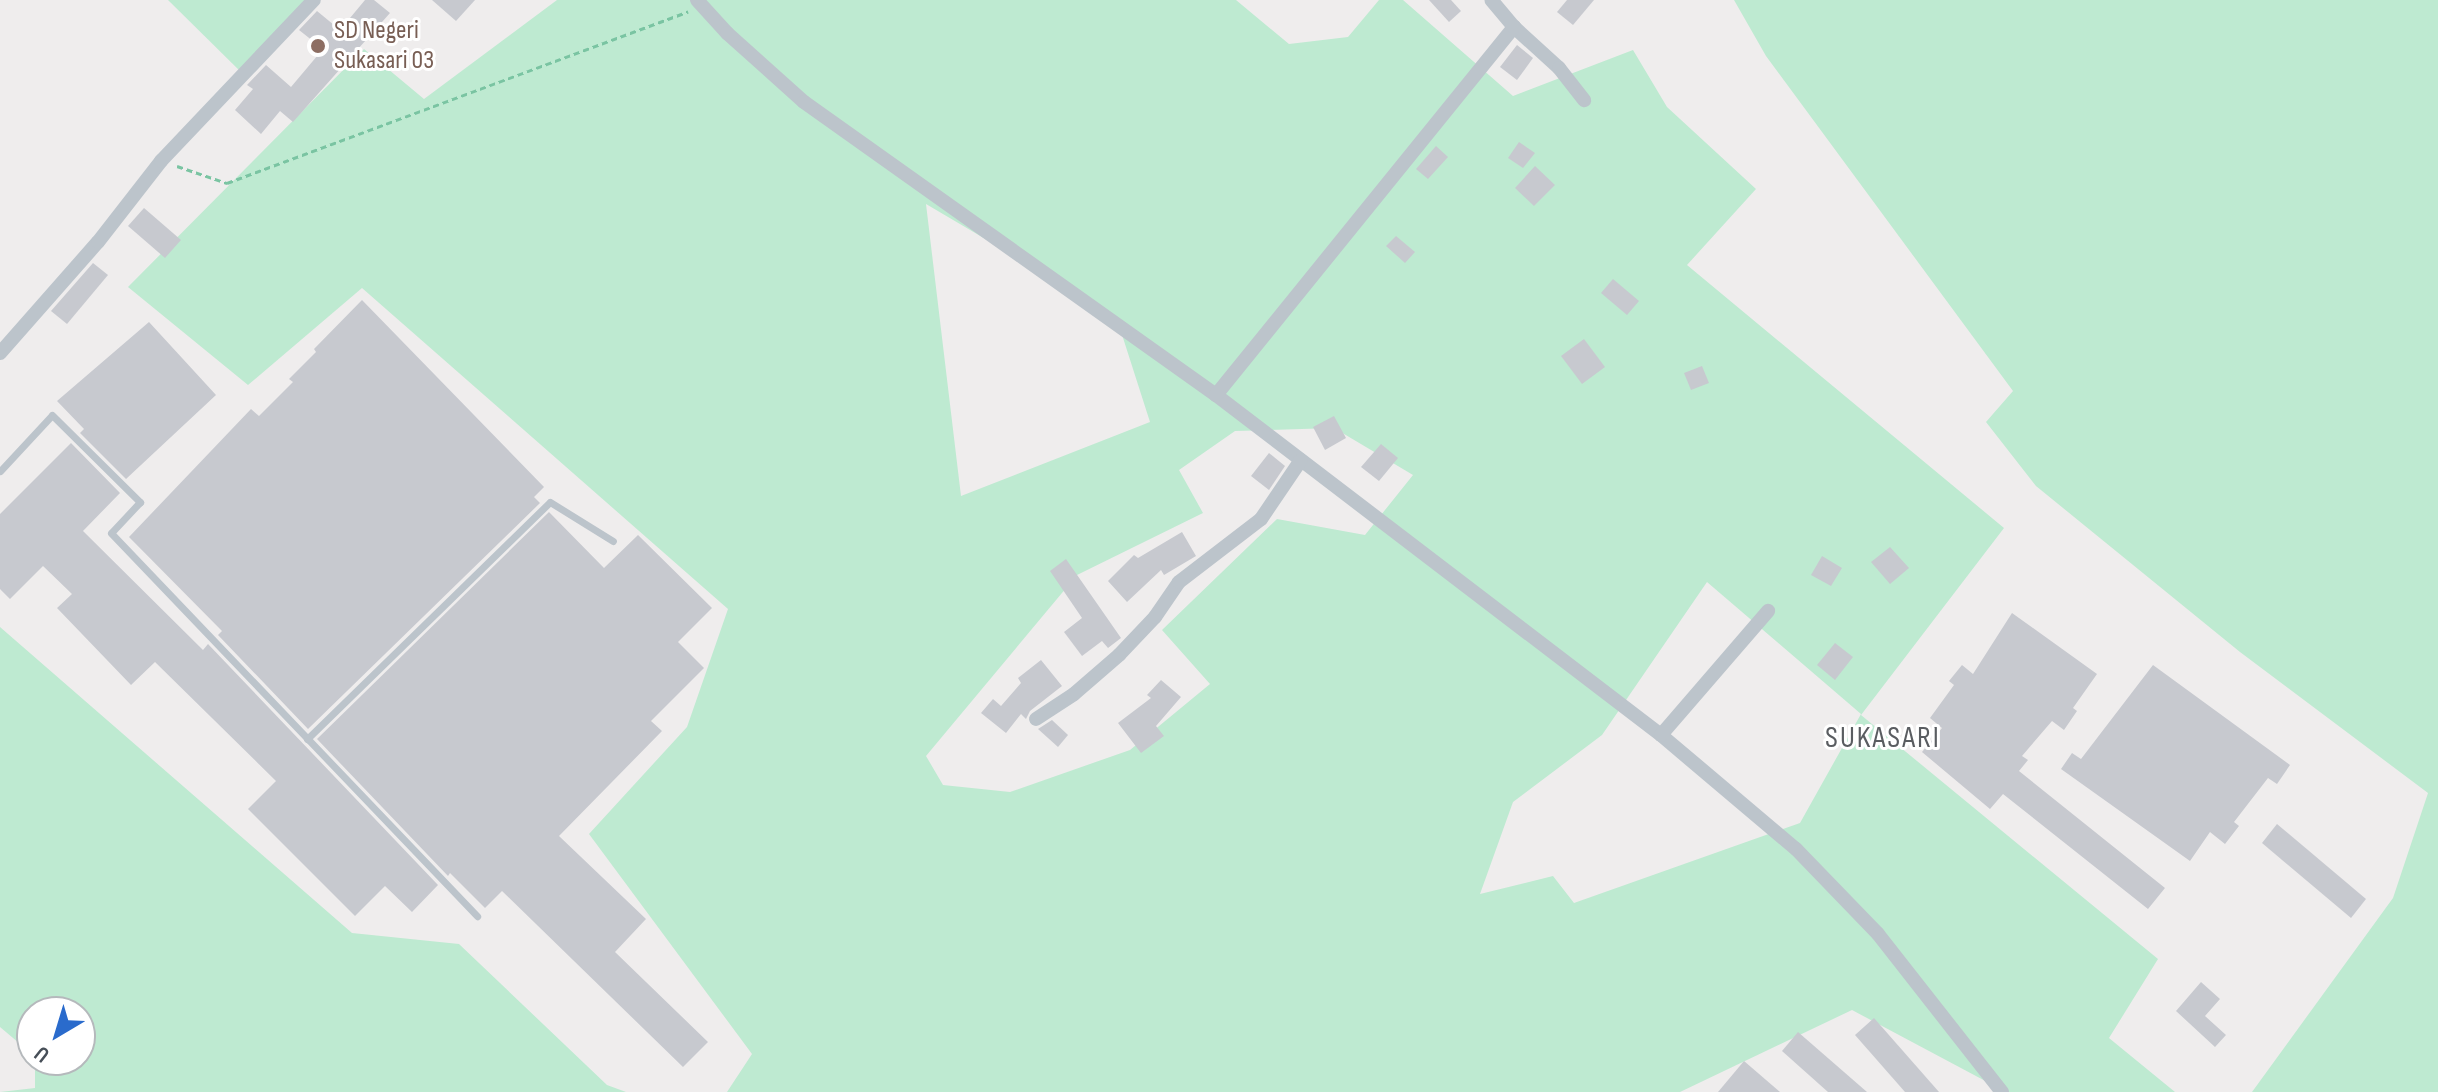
<!DOCTYPE html>
<html>
<head>
<meta charset="utf-8">
<style>
  body { margin:0 }
  #map { position:relative; width:2438px; height:1092px; overflow:hidden; background:#efeded; font-family:"Sofia Sans Condensed",sans-serif }
  div>[style] { position:absolute }
  .green>* { inset:0; background:#beead1 }
  .building>* { inset:0; background:#c7c9cf }
  .path>* { height:3px; margin-top:-1.5px; transform-origin:0; background:repeating-linear-gradient(90deg,#7ac4a2 0 6px,transparent 0 10px) }
  .lane>* { height:7px; margin:-3.5px; padding:0 3.5px; transform-origin:3.5px; border-radius:3.5px; background:#bcc4cb }
  .street>* { height:14px; margin:-7px; padding:0 7px; transform-origin:7px; border-radius:7px; background:#bcc4cb }
  .dots>* { width:22px; height:22px; translate:-50% -50%; box-sizing:border-box; border:4px solid #fff; border-radius:50% }
  span { translate:-50% -50%; white-space:nowrap; text-align:center; line-height:1.15; -webkit-text-stroke:6px #fff; paint-order:stroke }
  .education-label { font-size:26px; color:#785e54 }
  .left { translate:0 -50%; text-align:left }
  .quarter-label { font-size:30px; color:#5a5d61; letter-spacing:2px }
  .north { position:absolute; left:16px; top:996px; width:80px; height:80px; box-sizing:border-box; background:#fff; border:2px solid #b5b9bc; border-radius:50%; rotate:218deg; font-size:22px; font-weight:700; line-height:32px; text-align:center; color:#474f58 }
  .north::after { content:''; display:block; margin:auto; width:28px; height:36px; background:#2a6bcc; clip-path:polygon(50% 0,100% 100%,50% 72%,0 100%) }
</style>
</head>
<body>
<div id="map">
  <div class="green">
    <i style="clip-path:polygon(168px 0,307px 0,244px 75px)"></i>
    <i style="clip-path:polygon(evenodd,557px 0,1236px 0,1289px 44px,1348px 37px,1379px 0,1403px 0,1513px 96px,1633px 50px,1667px 107px,1756px 189px,1687px 265px,2004px 528px,1861px 715px,2158px 959px,2109px 1038px,2175px 1092px,2006px 1092px,1852px 1010px,1680px 1092px,727px 1092px,752px 1054px,589px 834px,687px 727px,728px 609px,362px 288px,248px 385px,128px 287px,364px 49px,424px 99px,557px 0,926px 204px,1116px 316px,1150px 422px,961px 496px,926px 204px,557px 0,1334px 428px,1413px 475px,1365px 535px,1277px 519px,1162px 630px,1210px 684px,1130px 750px,1010px 792px,943px 785px,926px 756px,1077px 575px,1203px 513px,1179px 470px,1235px 431px,1334px 428px,557px 0,1707px 582px,1861px 714px,1800px 823px,1574px 903px,1553px 876px,1480px 894px,1513px 802px,1602px 735px,1707px 582px)"></i>
    <i style="clip-path:polygon(1734px 0,2438px 0,2438px 1092px,2252px 1092px,2393px 898px,2428px 793px,2240px 652px,2036px 486px,1986px 422px,2013px 391px,1766px 56px)"></i>
    <i style="clip-path:polygon(0 627px,352px 933px,459px 944px,607px 1085px,626px 1092px,0 1092px,35px 1088px,35px 1060px,80px 1060px,80px 1012px,32px 1012px,32px 1054px,0 1027px)"></i>
  </div>
  <div class="building">
    <i style="clip-path:polygon(365px 0,374px 0,390px 13px,293px 122px,280px 111px,261px 134px,235px 110px,253px 89px,247px 85px,266px 65px,291px 87px,323px 49px,299px 30px,317px 11px,340px 30px)"></i>
    <i style="clip-path:polygon(432px 0,475px 0,456px 21px)"></i>
    <i style="clip-path:polygon(1429px 0,1451px 0,1461px 11px,1449px 22px)"></i>
    <i style="clip-path:polygon(1567px 0,1594px 0,1573px 25px,1557px 12px)"></i>
    <i style="clip-path:polygon(1517px 45px,1533px 58px,1517px 80px,1500px 67px)"></i>
    <i style="clip-path:polygon(1519px 142px,1535px 153px,1523px 168px,1508px 158px)"></i>
    <i style="clip-path:polygon(1436px 146px,1448px 157px,1428px 179px,1416px 169px)"></i>
    <i style="clip-path:polygon(1535px 166px,1555px 185px,1534px 206px,1515px 188px)"></i>
    <i style="clip-path:polygon(144px 208px,181px 240px,165px 258px,128px 226px)"></i>
    <i style="clip-path:polygon(1396px 236px,1415px 252px,1405px 263px,1386px 246px)"></i>
    <i style="clip-path:polygon(93px 263px,108px 275px,67px 324px,51px 311px)"></i>
    <i style="clip-path:polygon(1613px 279px,1639px 301px,1627px 315px,1601px 293px)"></i>
    <i style="clip-path:polygon(362px 300px,544px 487px,534px 497px,540px 503px,308px 729px,218px 635px,222px 631px,129px 537px,251px 409px,259px 416px,293px 382px,289px 379px,316px 352px,314px 349px)"></i>
    <i style="clip-path:polygon(149px 322px,216px 395px,126px 479px,80px 433px,84px 429px,57px 401px)"></i>
    <i style="clip-path:polygon(1584px 339px,1605px 367px,1582px 384px,1561px 356px)"></i>
    <i style="clip-path:polygon(1702px 366px,1709px 383px,1691px 390px,1684px 373px)"></i>
    <i style="clip-path:polygon(1334px 416px,1346px 438px,1325px 450px,1313px 427px)"></i>
    <i style="clip-path:polygon(71px 443px,120px 493px,83px 531px,203px 650px,208px 644px,438px 885px,412px 912px,385px 886px,355px 916px,248px 809px,276px 781px,155px 662px,131px 685px,57px 608px,72px 594px,43px 566px,10px 599px,0 589px,0 514px)"></i>
    <i style="clip-path:polygon(1381px 444px,1398px 458px,1379px 481px,1361px 467px)"></i>
    <i style="clip-path:polygon(1269px 453px,1285px 466px,1269px 490px,1251px 476px)"></i>
    <i style="clip-path:polygon(549px 512px,604px 568px,638px 535px,712px 608px,678px 642px,704px 668px,651px 721px,662px 731px,559px 836px,646px 919px,615px 952px,708px 1042px,683px 1067px,502px 891px,485px 908px,450px 873px,448px 876px,317px 739px)"></i>
    <i style="clip-path:polygon(1182px 532px,1196px 556px,1164px 575px,1161px 570px,1127px 602px,1108px 581px,1134px 555px,1138px 558px)"></i>
    <i style="clip-path:polygon(1890px 547px,1909px 568px,1890px 584px,1871px 562px)"></i>
    <i style="clip-path:polygon(1822px 556px,1842px 568px,1831px 586px,1811px 575px)"></i>
    <i style="clip-path:polygon(1066px 559px,1121px 638px,1108px 648px,1102px 641px,1082px 656px,1064px 632px,1082px 618px,1050px 571px)"></i>
    <i style="clip-path:polygon(2012px 613px,2097px 674px,2073px 708px,2077px 711px,2064px 730px,2052px 721px,2022px 756px,2028px 760px,2019px 771px,2165px 888px,2148px 909px,2003px 794px,1990px 809px,1922px 752px,1942px 728px,1930px 718px,1954px 685px,1949px 681px,1962px 665px,1973px 674px)"></i>
    <i style="clip-path:polygon(1835px 643px,1853px 657px,1835px 680px,1817px 665px)"></i>
    <i style="clip-path:polygon(1041px 660px,1062px 686px,1030px 711px,1026px 719px,1021px 714px,1006px 733px,981px 713px,993px 699px,1001px 706px,1021px 683px,1018px 678px)"></i>
    <i style="clip-path:polygon(2153px 665px,2290px 765px,2277px 784px,2268px 778px,2234px 822px,2239px 826px,2225px 844px,2210px 832px,2190px 861px,2061px 769px,2072px 753px,2081px 759px)"></i>
    <i style="clip-path:polygon(1161px 680px,1181px 697px,1156px 726px,1164px 736px,1141px 753px,1118px 723px,1151px 698px,1147px 695px)"></i>
    <i style="clip-path:polygon(1052px 720px,1068px 735px,1058px 747px,1038px 729px)"></i>
    <i style="clip-path:polygon(2277px 824px,2366px 899px,2351px 918px,2262px 843px)"></i>
    <i style="clip-path:polygon(2201px 982px,2220px 999px,2205px 1016px,2226px 1035px,2215px 1047px,2176px 1011px)"></i>
    <i style="clip-path:polygon(1874px 1018px,1939px 1092px,1905px 1092px,1855px 1035px)"></i>
    <i style="clip-path:polygon(1798px 1032px,1867px 1092px,1828px 1092px,1782px 1051px)"></i>
    <i style="clip-path:polygon(1744px 1061px,1780px 1092px,1718px 1092px)"></i>
  </div>
  <div class="path">
    <i style="left:177px;top:166px;width:53px;rotate:18.8deg"></i>
    <i style="left:227px;top:183px;width:492px;rotate:-20.4deg"></i>
  </div>
  <div class="lane">
    <i style="left:0;top:471px;width:76px;rotate:-47.1deg"></i>
    <i style="left:52px;top:415px;width:124px;rotate:44.7deg"></i>
    <i style="left:140px;top:502px;width:42px;rotate:133.1deg"></i>
    <i style="left:111px;top:533px;width:530px;rotate:46.3deg"></i>
    <i style="left:307px;top:739px;width:339px;rotate:-44.3deg"></i>
    <i style="left:550px;top:502px;width:74px;rotate:31.8deg"></i>
  </div>
  <div class="street">
    <i style="left:697px;top:0;width:45px;rotate:47.7deg"></i>
    <i style="left:727px;top:33px;width:103px;rotate:41.9deg"></i>
    <i style="left:804px;top:102px;width:506px;rotate:35.42deg"></i>
    <i style="left:1216px;top:395px;width:560px;rotate:37.38deg"></i>
    <i style="left:1661px;top:735px;width:177px;rotate:40.2deg"></i>
    <i style="left:1796px;top:849px;width:118px;rotate:46deg"></i>
    <i style="left:1878px;top:934px;width:201px;rotate:51.9deg"></i>
    <i style="left:1514px;top:27px;width:61px;rotate:42.3deg"></i>
    <i style="left:1559px;top:68px;width:41px;rotate:52deg"></i>
    <i style="left:0;top:353px;width:148px;rotate:-48.6deg"></i>
    <i style="left:98px;top:242px;width:103px;rotate:-52.1deg"></i>
    <i style="left:161px;top:161px;width:222px;rotate:-46.5deg"></i>
    <i style="left:1216px;top:395px;width:474px;rotate:-51deg"></i>
    <i style="left:1514px;top:27px;width:35px;rotate:-130deg"></i>
    <i style="left:1036px;top:719px;width:45px;rotate:-33.3deg"></i>
    <i style="left:1074px;top:694px;width:60px;rotate:-40.9deg"></i>
    <i style="left:1119px;top:655px;width:52px;rotate:-46.5deg"></i>
    <i style="left:1155px;top:617px;width:42px;rotate:-55.6deg"></i>
    <i style="left:1179px;top:582px;width:103px;rotate:-37.5deg"></i>
    <i style="left:1261px;top:519px;width:71px;rotate:-55.9deg"></i>
    <i style="left:1661px;top:735px;width:164px;rotate:-49.2deg"></i>
  </div>
  <div class="dots">
    <i style="left:318px;top:46px;background:#8d6e63"></i>
  </div>
  <div class="education-label">
    <span class="left" style="left:334px;top:46px">SD Negeri<br>Sukasari 03</span>
  </div>
  <div class="quarter-label">
    <span style="left:1883px;top:738px">SUKASARI</span>
  </div>
  <div class="north">U</div>
</div>
</body>
</html>
